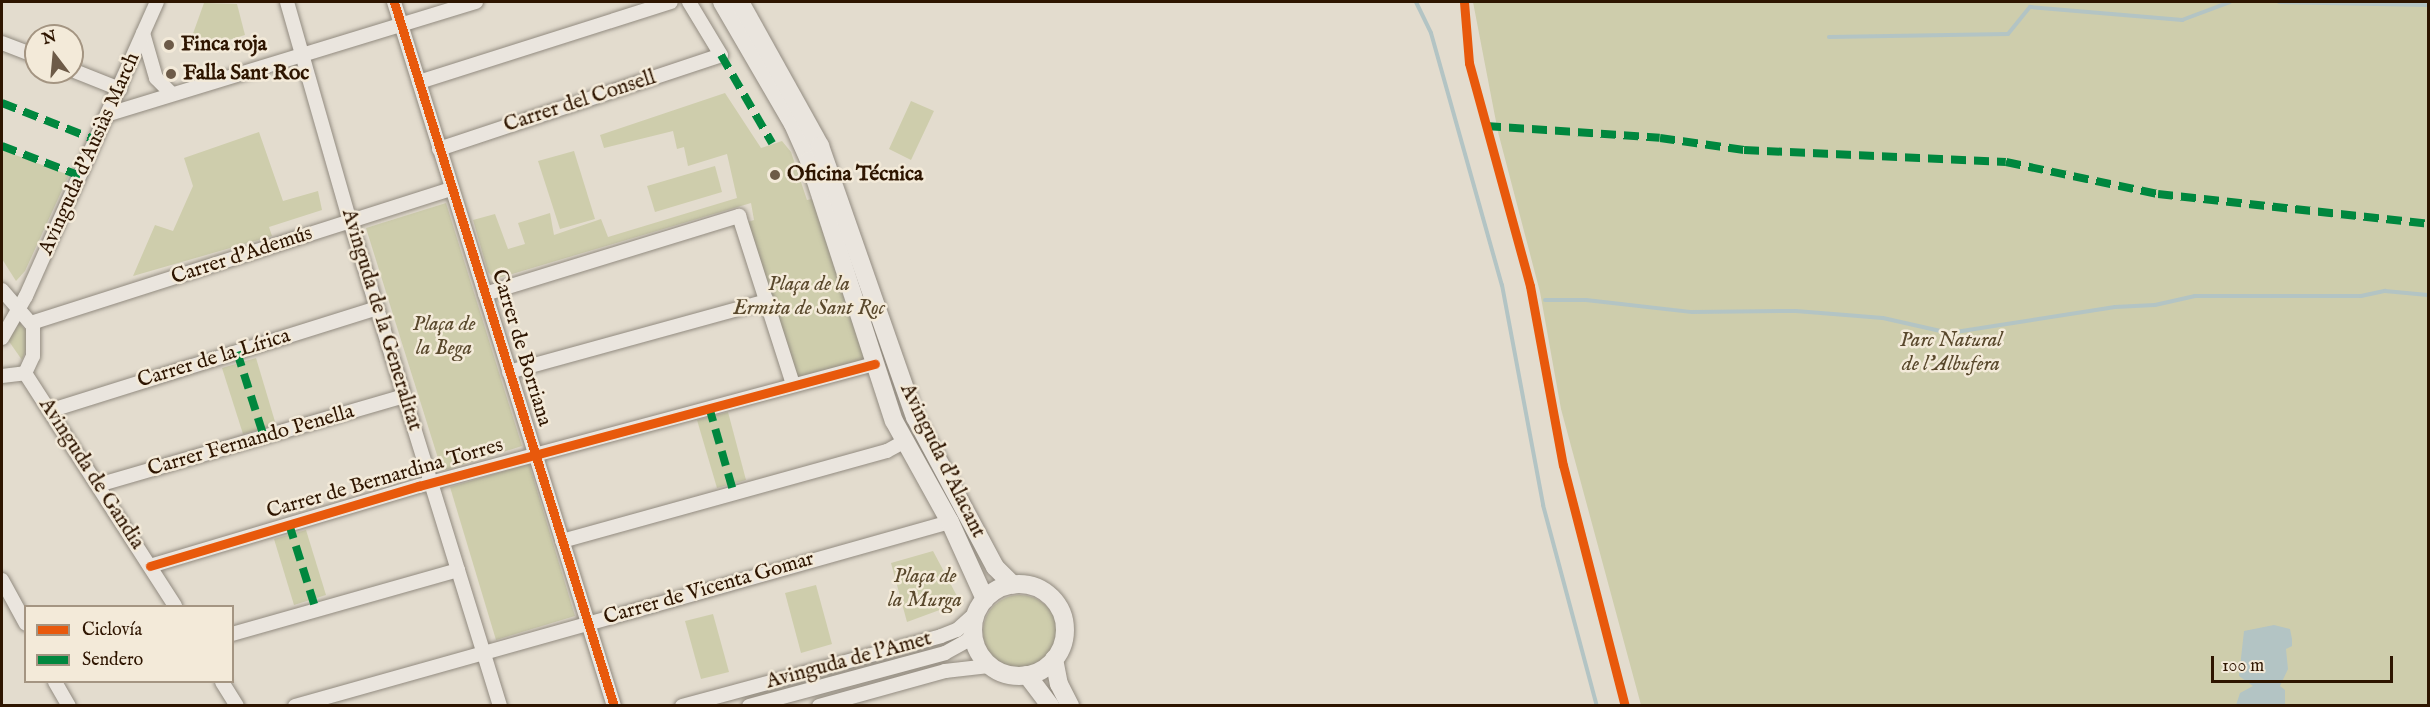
<!DOCTYPE html>
<html>
<head>
<meta charset="utf-8">
<style>
  body { margin:0 }
  #map { position:relative; width:2430px; height:707px; overflow:hidden; background:#e3dcce; font-family:"IM FELL English",serif }
  div>[style] { position:absolute }
  .green>* { inset:0; background:#cecdac }
  .round { border-radius:50% }
  .water>* { inset:0; background:#b3c4c4 }
  .stream>* { height:4px; margin:-2px; padding:0 2px; transform-origin:2px; border-radius:2px; background:#b3c4c4 }
  .roads { filter:drop-shadow(0 0 2px #928b80) drop-shadow(0 0 2px #928b80) }
  .minor>* { height:14px; margin:-7px; padding:0 7px; transform-origin:7px; border-radius:7px; background:#eae5de }
  .secondary>* { height:18px; margin:-9px; padding:0 9px; transform-origin:9px; border-radius:9px; background:#eae5de }
  .secondary>.ring { margin:-9px; padding:0; box-sizing:content-box; background:none; border:18px solid #eae5de; border-radius:50% }
  .quiet>* { height:8px; margin-top:-4px; transform-origin:0; background:repeating-linear-gradient(90deg,#00873e 0 15px,transparent 0 23px) }
  .cycleway>* { height:9px; margin:-4.5px; padding:0 4.5px; transform-origin:4.5px; border-radius:4.5px; background:#e8590c }
  .dots>* { width:16px; height:16px; translate:-50% -50%; box-sizing:border-box; border:3px solid #f3ead9; border-radius:50% }
  span { translate:-50% -50%; white-space:nowrap; text-align:center; line-height:1.15; -webkit-text-stroke:5px #f3ead9; paint-order:stroke }
  .poi-label { font-size:21px; color:#2e1500; font-weight:700 }
  .left { translate:0 -50%; text-align:left }
  .street-label { font-size:21px; color:#2e1500 }
  .park-label { font-size:21px; color:#59482c; font-style:italic }
  .frame { position:absolute; inset:0; border:3px solid #2e1500; pointer-events:none }
  .legend { position:absolute; left:24px; top:605px; width:210px; height:78px; box-sizing:border-box; background:#f3ead9; border:2px solid #a49582; margin:0; padding:8px 10px; list-style:none; font-size:18px; color:#2e1500 }
  .legend li { display:flex; align-items:center; gap:12px; height:30px }
  .legend b { width:30px; border:2px solid #a49582 }
  .north { position:absolute; left:24px; top:24px; width:60px; height:60px; box-sizing:border-box; background:#f3ead9; border:2px solid #a49582; border-radius:50%; rotate:344deg; font-size:16px; font-weight:700; line-height:24px; text-align:center; color:#2e1500 }
  .north::after { content:''; display:block; margin:auto; width:21px; height:27px; background:#6d5b48; clip-path:polygon(50% 0,100% 100%,50% 72%,0 100%) }
  .scale { position:absolute; left:2211px; top:656px; width:182px; height:27px; box-sizing:border-box; border:3px solid #2e1500; border-top:0; padding-left:8px; font-size:18px; line-height:21px; white-space:nowrap; color:#2e1500; -webkit-text-stroke:4px #f3ead9; paint-order:stroke }
</style>
</head>
<body>
<div id="map">
  <div class="green">
    <i style="clip-path:polygon(1473px 2px,2428px 2px,2428px 705px,1641px 705px,1561px 409px,1540px 292px,1498px 132px)"></i>
    <i style="clip-path:polygon(204px 3px,237px 4px,245px 35px,186px 53px)"></i>
    <i style="clip-path:polygon(725px 93px,761px 148px,782px 141px,791px 152px,807px 200px,821px 197px,875px 364px,793px 384px,742px 224px,754px 220px,751px 203px,495px 279px,488px 272px,473px 220px,495px 214px,508px 249px,525px 244px,518px 223px,550px 213px,554px 235px,601px 219px,608px 237px,737px 198px,727px 154px,688px 166px,684px 147px,677px 149px,673px 131px,604px 148px,600px 135px)"></i>
    <i style="clip-path:polygon(911px 101px,934px 111px,911px 160px,889px 149px)"></i>
    <i style="clip-path:polygon(259px 132px,283px 201px,318px 191px,322px 210px,269px 227px,272px 236px,133px 276px,155px 225px,173px 231px,193px 186px,184px 158px)"></i>
    <i style="clip-path:polygon(2px 150px,69px 175px,25px 271px,16px 281px,2px 259px)"></i>
    <i style="clip-path:polygon(574px 151px,595px 219px,560px 229px,538px 161px)"></i>
    <i style="clip-path:polygon(715px 166px,722px 192px,655px 212px,647px 186px)"></i>
    <i style="clip-path:polygon(446px 203px,522px 446px,442px 471px,366px 228px)"></i>
    <i style="clip-path:polygon(18px 321px,27px 332px,27px 347px,22px 360px,8px 340px)"></i>
    <i style="clip-path:polygon(256px 358px,276px 425px,243px 434px,222px 368px)"></i>
    <i style="clip-path:polygon(728px 412px,746px 480px,717px 488px,697px 420px)"></i>
    <i style="clip-path:polygon(529px 464px,575px 616px,496px 640px,450px 487px)"></i>
    <i style="clip-path:polygon(306px 530px,326px 595px,294px 605px,274px 539px)"></i>
    <i style="clip-path:polygon(933px 551px,957px 596px,945px 608px,907px 622px,891px 563px)"></i>
    <i style="clip-path:polygon(816px 585px,832px 644px,801px 653px,785px 593px)"></i>
    <i class="round" style="left:983px;top:595px;width:74px;height:74px"></i>
    <i style="clip-path:polygon(713px 614px,729px 672px,701px 679px,685px 621px)"></i>
  </div>
  <div class="water">
    <i style="clip-path:polygon(2274px 625px,2290px 629px,2292px 639px,2292px 646px,2286px 649px,2288px 669px,2280px 686px,2285px 690px,2285px 705px,2236px 705px,2240px 693px,2253px 686px,2239px 676px,2244px 631px)"></i>
  </div>
  <div class="stream">
    <i style="left:1416px;top:2px;width:34px;rotate:64deg"></i>
    <i style="left:1431px;top:33px;width:262px;rotate:74.3deg"></i>
    <i style="left:1502px;top:285px;width:224px;rotate:79.4deg"></i>
    <i style="left:1543px;top:505px;width:208px;rotate:75deg"></i>
    <i style="left:2279px;top:2px;width:149px;rotate:1.2deg"></i>
    <i style="left:1829px;top:37px;width:179px;rotate:-1deg"></i>
    <i style="left:2008px;top:34px;width:35px;rotate:-51deg"></i>
    <i style="left:2030px;top:7px;width:153px;rotate:4.9deg"></i>
    <i style="left:2182px;top:20px;width:51px;rotate:-20.6deg"></i>
    <i style="left:1545px;top:300px;width:41px"></i>
    <i style="left:1586px;top:300px;width:107px;rotate:6.5deg"></i>
    <i style="left:1692px;top:312px;width:104px;rotate:-0.6deg"></i>
    <i style="left:1796px;top:311px;width:87px;rotate:4.6deg"></i>
    <i style="left:1883px;top:318px;width:68px;rotate:12.8deg"></i>
    <i style="left:1949px;top:333px;width:168px;rotate:-8.9deg"></i>
    <i style="left:2115px;top:307px;width:40px;rotate:-2.9deg"></i>
    <i style="left:2155px;top:305px;width:41px;rotate:-12.7deg"></i>
    <i style="left:2195px;top:296px;width:166px"></i>
    <i style="left:2361px;top:296px;width:25px;rotate:-12deg"></i>
    <i style="left:2385px;top:291px;width:43px;rotate:5.3deg"></i>
  </div>
  <div class="roads">
    <div class="minor">
      <i style="left:287px;top:2px;width:228px;rotate:74deg"></i>
      <i style="left:350px;top:221px;width:508px;rotate:72.81deg"></i>
      <i style="left:394px;top:2px;width:738px;rotate:72.65deg"></i>
      <i style="left:143px;top:33px;width:47px;rotate:73.9deg"></i>
      <i style="left:156px;top:78px;width:21px;rotate:45deg"></i>
      <i style="left:2px;top:43px;width:36px;rotate:21deg"></i>
      <i style="left:72px;top:70px;width:52px;rotate:21.6deg"></i>
      <i style="left:419px;top:82px;width:264px;rotate:-17.6deg"></i>
      <i style="left:109px;top:114px;width:384px;rotate:-17deg"></i>
      <i style="left:439px;top:149px;width:297px;rotate:-18.4deg"></i>
      <i style="left:721px;top:55px;width:62px;rotate:-121.1deg"></i>
      <i style="left:2px;top:290px;width:48px;rotate:49.3deg"></i>
      <i style="left:33px;top:326px;width:30px;rotate:90deg"></i>
      <i style="left:33px;top:356px;width:19px;rotate:115deg"></i>
      <i style="left:485px;top:294px;width:266px;rotate:-17.1deg"></i>
      <i style="left:739px;top:216px;width:176px;rotate:72.2deg"></i>
      <i style="left:31px;top:323px;width:442px;rotate:-17.7deg"></i>
      <i style="left:2px;top:338px;width:48px;rotate:-60.3deg"></i>
      <i style="left:26px;top:296px;width:322px;rotate:-66deg"></i>
      <i style="left:509px;top:372px;width:268px;rotate:-15.4deg"></i>
      <i style="left:25px;top:373px;width:277px;rotate:57.2deg"></i>
      <i style="left:2px;top:376px;width:23px;rotate:-7deg"></i>
      <i style="left:52px;top:410px;width:341px;rotate:-17.4deg"></i>
      <i style="left:98px;top:485px;width:319px;rotate:-16.2deg"></i>
      <i style="left:562px;top:541px;width:337px;rotate:-15.5deg"></i>
      <i style="left:887px;top:451px;width:21px;rotate:-29deg"></i>
      <i style="left:150px;top:566px;width:281px;rotate:-16.6deg"></i>
      <i style="left:419px;top:486px;width:472px;rotate:-15deg"></i>
      <i style="left:2px;top:580px;width:50px;rotate:61.4deg"></i>
      <i style="left:232px;top:634px;width:235px;rotate:-15.8deg"></i>
      <i style="left:55px;top:682px;width:28px;rotate:60deg"></i>
      <i style="left:222px;top:682px;width:28px;rotate:58deg"></i>
      <i style="left:295px;top:706px;width:680px;rotate:-15.69deg"></i>
      <i style="left:682px;top:706px;width:268px;rotate:-15.1deg"></i>
      <i style="left:941px;top:636px;width:17px;rotate:-21deg"></i>
      <i style="left:957px;top:630px;width:25px;rotate:-42deg"></i>
      <i style="left:749px;top:706px;width:203px;rotate:-15.1deg"></i>
      <i style="left:945px;top:653px;width:26px;rotate:-29deg"></i>
      <i style="left:968px;top:640px;width:9px;rotate:-58deg"></i>
      <i style="left:819px;top:706px;width:131px;rotate:-15.5deg"></i>
      <i style="left:945px;top:671px;width:44px;rotate:-6.5deg"></i>
    </div>
    <div class="secondary">
      <i style="left:722px;top:2px;width:141px;rotate:59.8deg"></i>
      <i style="left:793px;top:124px;width:39px;rotate:66deg"></i>
      <i style="left:809px;top:160px;width:274px;rotate:72deg"></i>
      <i style="left:894px;top:421px;width:115px;rotate:61deg"></i>
      <i style="left:950px;top:522px;width:85px;rotate:65.6deg"></i>
      <i style="left:740px;top:2px;width:165px;rotate:60.9deg"></i>
      <i style="left:820px;top:146px;width:287px;rotate:70.7deg"></i>
      <i style="left:915px;top:417px;width:170px;rotate:61.9deg"></i>
      <i style="left:995px;top:567px;width:25px;rotate:45deg"></i>
      <i class="ring" style="left:973px;top:584px;width:74px;height:74px"></i>
      <i style="left:1054px;top:659px;width:25px;rotate:79deg"></i>
      <i style="left:1059px;top:684px;width:25px;rotate:63deg"></i>
      <i style="left:1027px;top:675px;width:39px;rotate:53deg"></i>
    </div>
  </div>
  <div class="quiet">
    <i style="left:721px;top:55px;width:102px;rotate:59.9deg"></i>
    <i style="left:2px;top:103px;width:101px;rotate:21.5deg"></i>
    <i style="left:1486px;top:126px;width:174px;rotate:3.9deg"></i>
    <i style="left:1660px;top:138px;width:85px;rotate:8.1deg"></i>
    <i style="left:1744px;top:150px;width:262px;rotate:2.6deg"></i>
    <i style="left:2006px;top:162px;width:155px;rotate:11.9deg"></i>
    <i style="left:2158px;top:194px;width:272px;rotate:6.3deg"></i>
    <i style="left:2px;top:146px;width:84px;rotate:21deg"></i>
    <i style="left:237px;top:352px;width:89px;rotate:72.4deg"></i>
    <i style="left:709px;top:407px;width:91px;rotate:74deg"></i>
    <i style="left:289px;top:524px;width:90px;rotate:72.6deg"></i>
  </div>
  <div class="cycleway">
    <i style="left:394px;top:2px;width:738px;rotate:72.65deg"></i>
    <i style="left:1464px;top:2px;width:61px;rotate:85.3deg"></i>
    <i style="left:1469px;top:63px;width:231px;rotate:74.7deg"></i>
    <i style="left:1530px;top:286px;width:182px;rotate:79.6deg"></i>
    <i style="left:1563px;top:465px;width:249px;rotate:75.6deg"></i>
    <i style="left:150px;top:566px;width:281px;rotate:-16.6deg"></i>
    <i style="left:419px;top:486px;width:472px;rotate:-15deg"></i>
  </div>
  <div class="dots">
    <i style="left:169px;top:45px;background:#6d5b48"></i>
    <i style="left:171px;top:74px;background:#6d5b48"></i>
    <i style="left:775px;top:175px;background:#6d5b48"></i>
  </div>
  <div class="poi-label">
    <span class="left" style="left:181px;top:45px">Finca roja</span>
    <span class="left" style="left:183px;top:74px">Falla Sant Roc</span>
    <span class="left" style="left:787px;top:175px">Oficina Técnica</span>
  </div>
  <div class="street-label">
    <span style="left:580px;top:102px;rotate:-18deg">Carrer del Consell</span>
    <span style="left:90px;top:154px;rotate:-66deg">Avinguda d'Ausiàs March</span>
    <span style="left:242px;top:256px;rotate:-18deg">Carrer d'Ademús</span>
    <span style="left:381px;top:320px;rotate:73deg">Avinguda de la Generalitat</span>
    <span style="left:521px;top:348px;rotate:73deg">Carrer de Borriana</span>
    <span style="left:214px;top:359px;rotate:-17deg">Carrer de la Lírica</span>
    <span style="left:251px;top:441px;rotate:-16deg">Carrer Fernando Penella</span>
    <span style="left:942px;top:461px;rotate:64deg">Avinguda d'Alacant</span>
    <span style="left:91px;top:474px;rotate:57deg">Avinguda de Gandia</span>
    <span style="left:385px;top:479px;rotate:-16deg">Carrer de Bernardina Torres</span>
    <span style="left:709px;top:589px;rotate:-16deg">Carrer de Vicenta Gomar</span>
    <span style="left:849px;top:661px;rotate:-15deg">Avinguda de l'Amet</span>
  </div>
  <div class="park-label">
    <span style="left:809px;top:297px">Plaça de la<br>Ermita de Sant Roc</span>
    <span style="left:444px;top:337px">Plaça de<br>la Bega</span>
    <span style="left:1951px;top:353px">Parc Natural<br>de l'Albufera</span>
    <span style="left:925px;top:589px">Plaça de<br>la Murga</span>
  </div>
  <div class="frame"></div>
  <ul class="legend">
  <li><b style="height:8px;background:#e8590c"></b>Ciclovía</li>
  <li><b style="height:8px;background:#00873e"></b>Sendero</li>
  </ul>
  <div class="north">N</div>
  <div class="scale">100 m</div>
</div>
</body>
</html>
